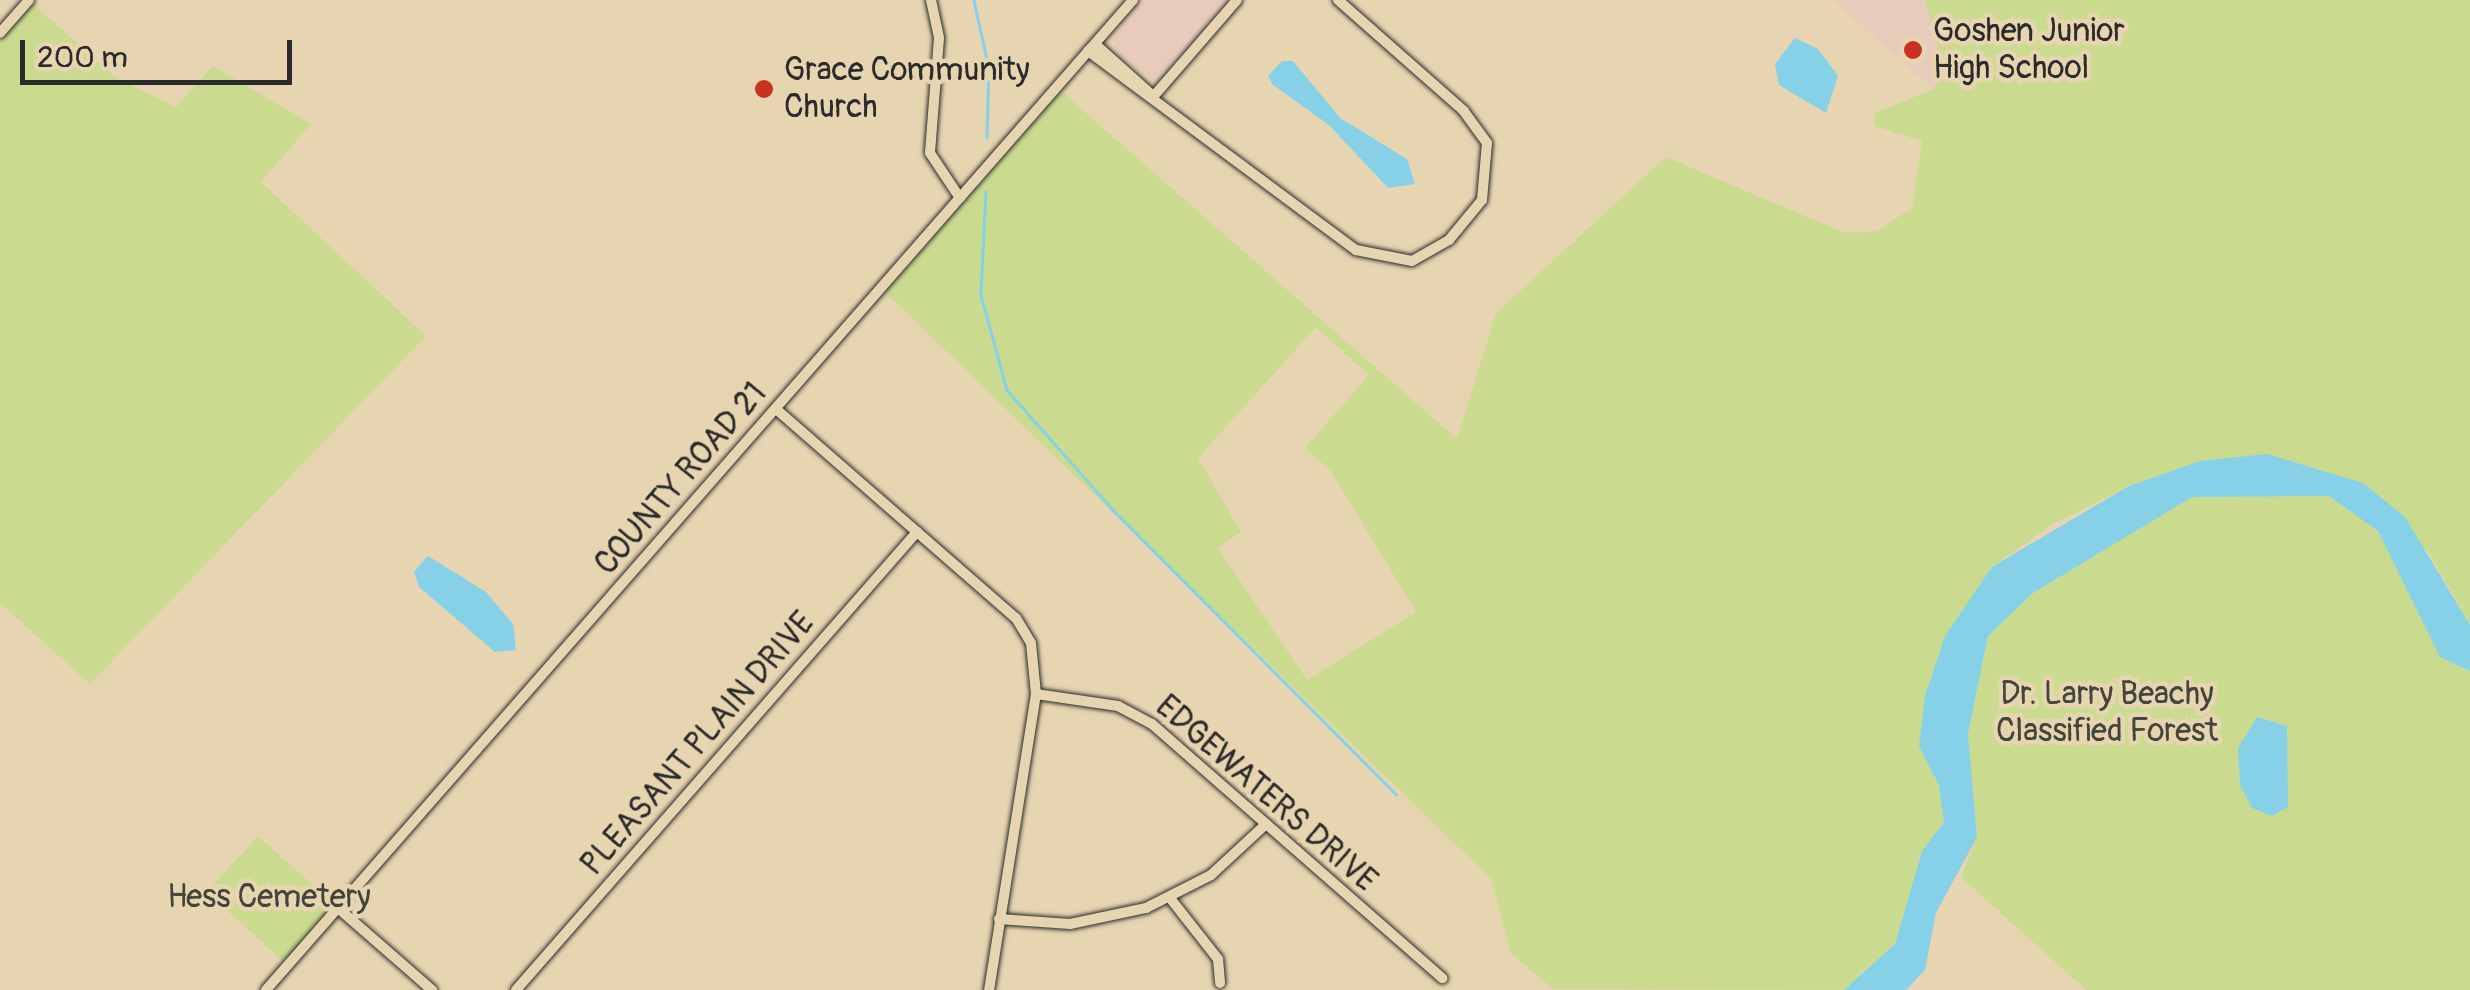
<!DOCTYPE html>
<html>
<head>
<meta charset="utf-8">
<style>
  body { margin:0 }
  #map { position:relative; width:2470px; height:990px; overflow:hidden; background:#e7d4b1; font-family:Pangolin,sans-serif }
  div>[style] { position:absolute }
  .built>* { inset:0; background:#e8cbbb }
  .green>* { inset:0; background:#cadb90 }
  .water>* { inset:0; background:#86d1e7 }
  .stream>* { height:2.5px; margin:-1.25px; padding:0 1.25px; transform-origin:1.25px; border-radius:1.25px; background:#86d1e7 }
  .roads { filter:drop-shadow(0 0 2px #2b2b2b) drop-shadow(0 0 2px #2b2b2b) }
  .minor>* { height:10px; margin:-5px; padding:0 5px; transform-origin:5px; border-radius:5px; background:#e7d4b1 }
  .dots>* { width:28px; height:28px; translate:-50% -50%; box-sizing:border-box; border:5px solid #e7d4b1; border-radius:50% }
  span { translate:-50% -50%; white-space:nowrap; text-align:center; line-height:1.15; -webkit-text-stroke:9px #e7d4b1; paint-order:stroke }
  .poi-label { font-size:32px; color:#2b2b2b }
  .left { translate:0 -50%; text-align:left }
  .street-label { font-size:32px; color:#2b2b2b }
  .park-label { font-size:32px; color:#43453a }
  .scale { position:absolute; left:20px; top:40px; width:272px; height:45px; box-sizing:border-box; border:5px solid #2b2b2b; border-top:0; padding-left:12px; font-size:30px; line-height:35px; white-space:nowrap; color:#2b2b2b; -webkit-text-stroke:8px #e7d4b1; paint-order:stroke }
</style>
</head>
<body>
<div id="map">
  <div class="built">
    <i style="clip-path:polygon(1140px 0,1230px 0,1156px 83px,1115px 53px,1115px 37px)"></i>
    <i style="clip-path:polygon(1832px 0,1925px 0,1945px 70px,1934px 89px)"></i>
  </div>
  <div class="green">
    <i style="clip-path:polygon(29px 0,116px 78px,176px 107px,213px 66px,311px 124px,261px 182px,426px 336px,90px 684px,0 603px,0 33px)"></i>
    <i style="clip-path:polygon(evenodd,1925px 0,2470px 0,2470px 625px,2429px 553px,2363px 483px,2127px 487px,2053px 524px,1992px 567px,1919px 746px,1939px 785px,1944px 822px,1922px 851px,1895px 944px,1844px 990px,1553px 989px,1511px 953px,1491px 879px,885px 292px,1061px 91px,1457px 439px,1496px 313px,1666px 157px,1845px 233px,1877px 231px,1912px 208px,1922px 141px,1875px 126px,1875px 113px,1934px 89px,1944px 70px,1925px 0,1316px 327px,1369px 375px,1305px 448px,1331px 471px,1416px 612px,1307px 680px,1218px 548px,1241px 532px,1198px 458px,1316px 327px)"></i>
    <i style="clip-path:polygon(2231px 491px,2329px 496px,2378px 530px,2440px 657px,2470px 671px,2470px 990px,2086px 990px,1961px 877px,1977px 837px,1968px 734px,1988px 636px,2033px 593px,2120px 536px,2192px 497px)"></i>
    <i style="clip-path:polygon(258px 836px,335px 905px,284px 962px,207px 892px)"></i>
  </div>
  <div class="water">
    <i style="clip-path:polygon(1795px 38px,1818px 49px,1838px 76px,1826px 113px,1779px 85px,1775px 64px)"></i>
    <i style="clip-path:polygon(1282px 61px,1293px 61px,1340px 118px,1407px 159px,1415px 184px,1388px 188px,1329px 125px,1272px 84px,1268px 76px)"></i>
    <i style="clip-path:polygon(2267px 454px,2363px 483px,2405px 517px,2470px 625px,2470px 671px,2440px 657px,2378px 531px,2329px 496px,2192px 497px,2033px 593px,1988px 636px,1968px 734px,1977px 837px,1936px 913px,1925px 970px,1906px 990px,1844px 990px,1895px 944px,1922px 851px,1944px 822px,1939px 785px,1919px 746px,1925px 696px,1945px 636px,1992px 567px,2127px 487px,2200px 461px)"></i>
    <i style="clip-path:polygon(428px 556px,486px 592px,513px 624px,516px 650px,495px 652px,419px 587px,414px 572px)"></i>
    <i style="clip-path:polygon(2257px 717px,2287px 726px,2288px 807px,2272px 816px,2252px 808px,2240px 785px,2238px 748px)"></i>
  </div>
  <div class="stream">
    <i style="left:974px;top:0;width:71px;rotate:77.7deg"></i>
    <i style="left:989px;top:69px;width:68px;rotate:91.7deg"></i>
    <i style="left:986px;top:191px;width:104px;rotate:92.8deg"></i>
    <i style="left:981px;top:295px;width:98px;rotate:74.7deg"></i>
    <i style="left:1007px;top:390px;width:160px;rotate:48.5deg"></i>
    <i style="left:1113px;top:510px;width:401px;rotate:45.1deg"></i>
  </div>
  <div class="roads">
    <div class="minor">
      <i style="left:931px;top:0;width:39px;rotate:78deg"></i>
      <i style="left:939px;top:38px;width:115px;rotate:94.5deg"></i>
      <i style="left:930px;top:153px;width:54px;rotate:56.3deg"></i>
      <i style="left:0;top:33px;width:44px;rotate:-48.7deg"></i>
      <i style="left:1095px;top:44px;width:78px;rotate:41.9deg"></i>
      <i style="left:1088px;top:51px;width:334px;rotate:36.6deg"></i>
      <i style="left:1356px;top:250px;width:57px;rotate:11.1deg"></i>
      <i style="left:1412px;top:261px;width:43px;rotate:-29.6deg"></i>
      <i style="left:1449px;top:240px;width:52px;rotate:-50.5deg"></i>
      <i style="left:1482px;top:200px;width:57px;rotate:-85deg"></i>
      <i style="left:1487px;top:143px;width:39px;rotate:-126deg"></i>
      <i style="left:1464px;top:111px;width:168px;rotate:-138.6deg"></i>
      <i style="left:1153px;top:97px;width:128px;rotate:-49.1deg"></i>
      <i style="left:776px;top:409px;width:318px;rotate:41.1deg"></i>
      <i style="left:1016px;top:618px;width:29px;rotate:59deg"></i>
      <i style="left:1031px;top:643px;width:51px;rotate:84.4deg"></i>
      <i style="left:1036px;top:694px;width:300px;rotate:99deg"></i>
      <i style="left:1036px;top:694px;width:83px;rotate:8.3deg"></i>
      <i style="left:1118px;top:706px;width:38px;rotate:28deg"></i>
      <i style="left:1152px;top:724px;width:386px;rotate:41.2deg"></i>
      <i style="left:1170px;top:898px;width:78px;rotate:51.8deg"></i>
      <i style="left:1218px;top:959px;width:24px;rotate:85deg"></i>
      <i style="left:338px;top:908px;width:125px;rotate:41.1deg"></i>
      <i style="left:999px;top:919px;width:71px;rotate:4deg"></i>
      <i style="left:1070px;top:924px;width:78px;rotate:-11.9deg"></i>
      <i style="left:1146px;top:908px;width:73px;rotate:-26.9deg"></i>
      <i style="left:1211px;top:875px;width:75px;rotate:-42.8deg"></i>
      <i style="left:266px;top:990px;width:1316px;rotate:-48.79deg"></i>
      <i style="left:516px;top:990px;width:609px;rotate:-48.8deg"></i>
    </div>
  </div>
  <div class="dots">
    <i style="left:1913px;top:50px;background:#c8321e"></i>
    <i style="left:764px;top:89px;background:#c8321e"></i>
  </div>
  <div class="poi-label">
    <span class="left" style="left:1933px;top:50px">Goshen Junior<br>High School</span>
    <span class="left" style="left:784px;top:89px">Grace Community<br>Church</span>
  </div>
  <div class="street-label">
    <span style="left:681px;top:479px;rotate:-49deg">COUNTY ROAD 21</span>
    <span style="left:698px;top:744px;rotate:-49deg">PLEASANT PLAIN DRIVE</span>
    <span style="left:1266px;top:794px;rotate:41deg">EDGEWATERS DRIVE</span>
  </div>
  <div class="park-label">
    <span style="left:2107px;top:713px">Dr. Larry Beachy<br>Classified Forest</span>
    <span style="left:269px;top:897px">Hess Cemetery</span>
  </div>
  <div class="scale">200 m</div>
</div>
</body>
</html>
